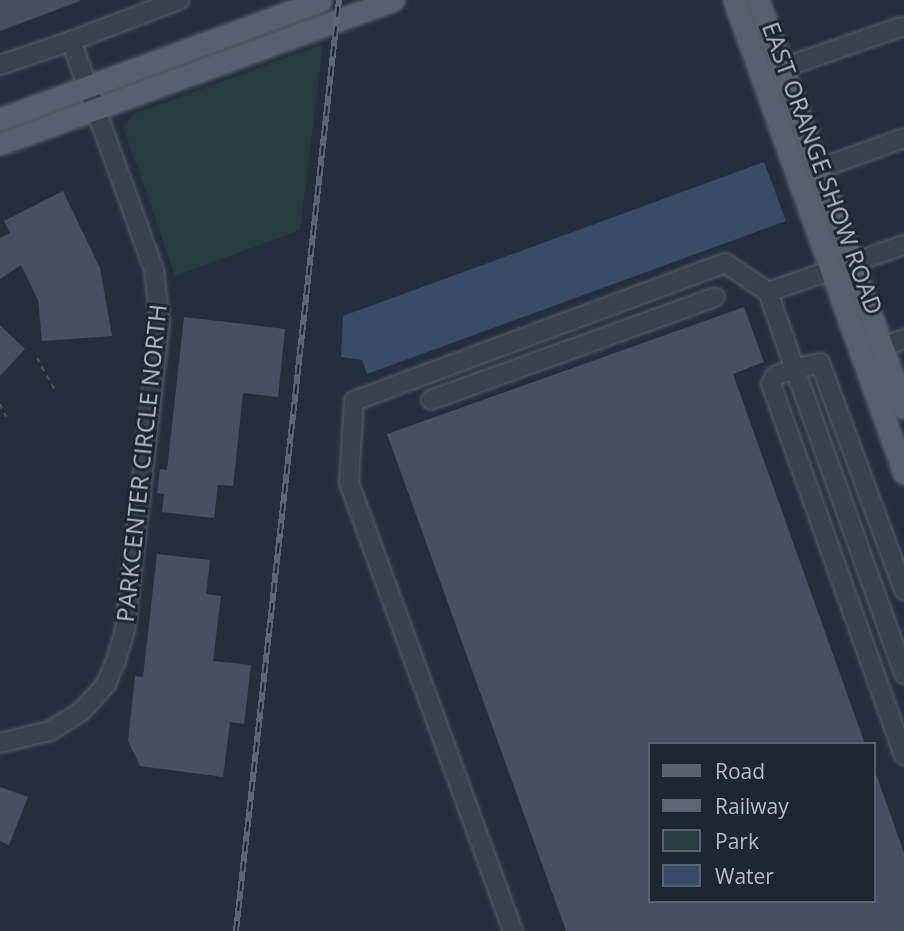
<!DOCTYPE html>
<html>
<head>
<meta charset="utf-8">
<style>
  body { margin:0 }
  #map { position:relative; width:904px; height:931px; overflow:hidden; background:#242f3e; font-family:"Open Sans",sans-serif }
  div>[style] { position:absolute }
  .green>* { inset:0; background:#263c3f }
  .water>* { inset:0; background:#394c67 }
  .building>* { inset:0; background:#455162 }
  .path>* { height:2px; margin-top:-1px; transform-origin:0; background:repeating-linear-gradient(90deg,#44595c 0 5px,transparent 0 10px) }
  .roads { filter:drop-shadow(0 0 2px #565f6c) drop-shadow(0 0 2px #565f6c) }
  .minor>* { height:18px; margin:-9px; padding:0 9px; transform-origin:9px; border-radius:9px; background:#38414e }
  .major>* { height:21px; margin:-10.5px; padding:0 10.5px; transform-origin:10.5px; border-radius:10.5px; background:#56606e }
  .rail>* { height:6px; margin-top:-3px; transform-origin:0; background:repeating-linear-gradient(90deg,#1d2633 0 10px,#5a6575 0 20px); box-sizing:border-box; border-block:2px solid #5a6575 }
  span { translate:-50% -50%; white-space:nowrap; text-align:center; line-height:1.15; -webkit-text-stroke:6px #1d2633; paint-order:stroke }
  .street-label { font-size:24px; color:#b4bcc9 }
  .legend { position:absolute; left:648px; top:742px; width:228px; height:161px; box-sizing:border-box; background:#1d2633; border:2px solid #59626f; margin:0; padding:9px 12px; list-style:none; font-size:21px; color:#b4bcc9 }
  .legend li { display:flex; align-items:center; gap:14px; height:35px }
  .legend b { width:35px; border:2px solid #59626f }
</style>
</head>
<body>
<div id="map">
  <div class="green">
    <i style="clip-path:polygon(323px 44px,300px 230px,175px 276px,124px 129px,131px 115px)"></i>
  </div>
  <div class="water">
    <i style="clip-path:polygon(764px 162px,786px 221px,367px 374px,362px 360px,341px 357px,343px 316px)"></i>
  </div>
  <div class="building">
    <i style="clip-path:polygon(0 0,79px 0,80px 1px,0 31px)"></i>
    <i style="clip-path:polygon(63px 191px,100px 268px,112px 336px,42px 341px,38px 300px,21px 265px,0 279px,0 238px,10px 233px,4px 221px)"></i>
    <i style="clip-path:polygon(744px 307px,764px 362px,733px 374px,865px 744px,650px 744px,650px 901px,874px 901px,876px 774px,904px 853px,904px 931px,566px 931px,387px 434px)"></i>
    <i style="clip-path:polygon(184px 317px,285px 329px,278px 397px,243px 393px,233px 486px,218px 485px,214px 518px,162px 512px,164px 494px,157px 493px,160px 469px,167px 470px)"></i>
    <i style="clip-path:polygon(0 325px,25px 349px,0 376px)"></i>
    <i style="clip-path:polygon(157px 554px,210px 560px,206px 594px,221px 596px,213px 661px,251px 665px,244px 724px,230px 722px,223px 777px,140px 766px,128px 741px,135px 676px,143px 677px)"></i>
    <i style="clip-path:polygon(0 787px,28px 797px,9px 845px,0 841px)"></i>
  </div>
  <div class="path">
    <i style="left:37px;top:358px;width:39px;rotate:61deg"></i>
    <i style="left:0;top:404px;width:14px;rotate:65deg"></i>
  </div>
  <div class="roads">
    <div class="minor">
      <i style="left:0;top:65px;width:75px;rotate:-18.7deg"></i>
      <i style="left:782px;top:68px;width:126px;rotate:-19deg"></i>
      <i style="left:818px;top:169px;width:91px;rotate:-19.8deg"></i>
      <i style="left:852px;top:263px;width:55px;rotate:-19.1deg"></i>
      <i style="left:768px;top:292px;width:82px;rotate:70.7deg"></i>
      <i style="left:795px;top:369px;width:21px;rotate:161deg"></i>
      <i style="left:775px;top:376px;width:9px;rotate:117deg"></i>
      <i style="left:771px;top:384px;width:394px;rotate:70.3deg"></i>
      <i style="left:882px;top:347px;width:23px;rotate:-20deg"></i>
      <i style="left:431px;top:400px;width:302px;rotate:-19.9deg"></i>
      <i style="left:904px;top:590px;width:242px;rotate:-110.3deg"></i>
      <i style="left:820px;top:363px;width:26px;rotate:167deg"></i>
      <i style="left:795px;top:369px;width:324px;rotate:70.3deg"></i>
      <i style="left:0;top:743px;width:51px;rotate:-13.5deg"></i>
      <i style="left:50px;top:731px;width:36px;rotate:-32deg"></i>
      <i style="left:81px;top:712px;width:38px;rotate:-48deg"></i>
      <i style="left:106px;top:684px;width:25px;rotate:-67deg"></i>
      <i style="left:116px;top:661px;width:32px;rotate:-74deg"></i>
      <i style="left:125px;top:630px;width:309px;rotate:-83.5deg"></i>
      <i style="left:160px;top:323px;width:53px;rotate:-96.5deg"></i>
      <i style="left:154px;top:270px;width:244px;rotate:-109.9deg"></i>
      <i style="left:71px;top:41px;width:116px;rotate:-20.8deg"></i>
      <i style="left:513px;top:931px;width:478px;rotate:-110.1deg"></i>
      <i style="left:349px;top:482px;width:81px;rotate:-86.5deg"></i>
      <i style="left:354px;top:401px;width:396px;rotate:-20.4deg"></i>
      <i style="left:725px;top:263px;width:52px;rotate:34deg"></i>
      <i style="left:768px;top:292px;width:67px;rotate:-19.2deg"></i>
    </div>
    <div class="major">
      <i style="left:734px;top:0;width:503px;rotate:70.23deg"></i>
      <i style="left:758px;top:0;width:433px;rotate:70.3deg"></i>
      <i style="left:0;top:119px;width:342px;rotate:-20.3deg"></i>
      <i style="left:0;top:144px;width:419px;rotate:-20.1deg"></i>
    </div>
  </div>
  <div class="rail">
    <i style="left:236px;top:931px;width:937px;rotate:-83.69deg"></i>
  </div>
  <div class="street-label">
    <span style="left:823px;top:168px;rotate:70deg">EAST ORANGE SHOW ROAD</span>
    <span style="left:141px;top:463px;rotate:-84deg">PARKCENTER CIRCLE NORTH</span>
  </div>
  <ul class="legend">
  <li><b style="height:9px;background:#56606e"></b>Road</li>
  <li><b style="height:9px;background:#5a6575"></b>Railway</li>
  <li><b style="height:19px;background:#263c3f"></b>Park</li>
  <li><b style="height:19px;background:#394c67"></b>Water</li>
  </ul>
</div>
</body>
</html>
